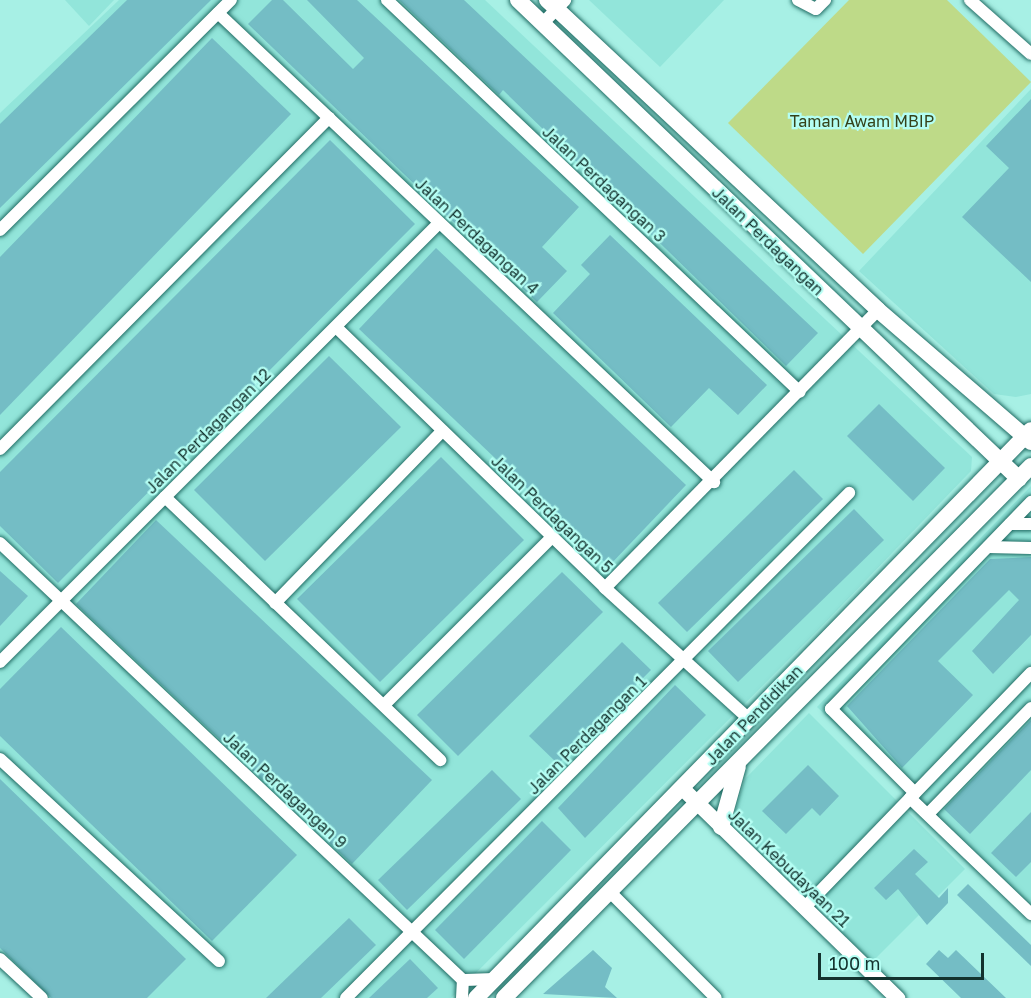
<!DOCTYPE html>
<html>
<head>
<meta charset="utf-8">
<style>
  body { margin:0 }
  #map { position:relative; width:1031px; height:998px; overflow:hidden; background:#a7f0e5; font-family:"Golos Text",sans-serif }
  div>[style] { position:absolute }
  .built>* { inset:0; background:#92e5da }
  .green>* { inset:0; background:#beda88 }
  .building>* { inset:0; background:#74bdc5 }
  .roads { filter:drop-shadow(0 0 2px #216c64) drop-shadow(0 0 2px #216c64) }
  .minor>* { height:12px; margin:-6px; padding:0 6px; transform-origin:6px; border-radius:6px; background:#fff }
  .tertiary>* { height:15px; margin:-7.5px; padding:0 7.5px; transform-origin:7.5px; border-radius:7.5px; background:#fff }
  .secondary>* { height:16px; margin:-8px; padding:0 8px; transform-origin:8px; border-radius:8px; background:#fff }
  span { translate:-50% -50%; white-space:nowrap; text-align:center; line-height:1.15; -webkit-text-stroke:4.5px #b4fef3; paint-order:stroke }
  .park-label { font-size:16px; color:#354219 }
  .street-label { font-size:16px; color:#13322e }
  .scale { position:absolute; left:818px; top:953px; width:166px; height:27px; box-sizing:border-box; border:3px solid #13322e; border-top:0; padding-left:8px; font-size:18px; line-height:21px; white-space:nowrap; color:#13322e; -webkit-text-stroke:4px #b4fef3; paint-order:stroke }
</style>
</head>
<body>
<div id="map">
  <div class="built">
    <i style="clip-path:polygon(65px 0,114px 0,89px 26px)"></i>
    <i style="clip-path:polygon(119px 0,485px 0,972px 457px,971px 471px,818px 630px,451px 998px,33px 998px,0 967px,0 113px)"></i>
    <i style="clip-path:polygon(589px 0,724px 0,660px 67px)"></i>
    <i style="clip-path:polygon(1031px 89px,1031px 394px,1016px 397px,994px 394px,859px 271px)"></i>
    <i style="clip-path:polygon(1031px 486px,1031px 908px,817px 707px)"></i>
    <i style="clip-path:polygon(809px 713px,965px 869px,872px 962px,731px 825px,745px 779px)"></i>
  </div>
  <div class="green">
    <i style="clip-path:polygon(849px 0,947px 0,1031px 82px,863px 254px,728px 123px)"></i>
  </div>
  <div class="building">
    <i style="clip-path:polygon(127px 0,211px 0,0 208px,0 124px)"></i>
    <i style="clip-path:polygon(272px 0,283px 0,353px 69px,364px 58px,307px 0,357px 0,579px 207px,542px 247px,567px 271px,537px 302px,248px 24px)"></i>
    <i style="clip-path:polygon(399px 0,464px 0,818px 333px,786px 366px,503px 90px,499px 95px)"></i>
    <i style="clip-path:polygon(212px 38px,291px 114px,0 415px,0 257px)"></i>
    <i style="clip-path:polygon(1031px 99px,1031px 282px,962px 217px,1009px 168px,986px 146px)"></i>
    <i style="clip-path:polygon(330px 140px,415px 224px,58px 583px,0 526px,0 472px)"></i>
    <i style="clip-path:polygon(610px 235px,767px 385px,738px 415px,709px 388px,671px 427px,553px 313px,590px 274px,581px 265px)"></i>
    <i style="clip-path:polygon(436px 248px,686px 485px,609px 566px,359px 329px)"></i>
    <i style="clip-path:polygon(329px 356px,401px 427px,265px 561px,194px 490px)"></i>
    <i style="clip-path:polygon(879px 404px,945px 468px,913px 501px,847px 436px)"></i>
    <i style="clip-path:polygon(441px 457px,524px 540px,380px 682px,297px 599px)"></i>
    <i style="clip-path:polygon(794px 470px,823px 499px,687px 632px,658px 603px)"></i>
    <i style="clip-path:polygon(854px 509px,884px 540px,738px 682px,708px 651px)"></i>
    <i style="clip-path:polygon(156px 520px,432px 780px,352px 864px,76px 604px)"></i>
    <i style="clip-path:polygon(1031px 557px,1031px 635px,993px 674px,972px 651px,1019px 600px,1009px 590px,938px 661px,973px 695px,902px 768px,847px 706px,990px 559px)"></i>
    <i style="clip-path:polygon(0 571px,28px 596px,0 626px)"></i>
    <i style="clip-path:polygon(562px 572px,603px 612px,458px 756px,417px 715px)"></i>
    <i style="clip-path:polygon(61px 627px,297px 855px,212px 941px,0 736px,0 689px)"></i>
    <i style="clip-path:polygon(622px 642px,651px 670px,558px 764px,529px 736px)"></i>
    <i style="clip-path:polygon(675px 685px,706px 715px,585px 838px,558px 808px)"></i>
    <i style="clip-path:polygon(1031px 720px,1031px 770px,970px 834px,944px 809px)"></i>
    <i style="clip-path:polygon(808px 765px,839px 796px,820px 816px,812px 808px,786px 834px,762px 811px)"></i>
    <i style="clip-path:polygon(492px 770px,521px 799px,407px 910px,378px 880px)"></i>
    <i style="clip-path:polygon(0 779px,186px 959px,147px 998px,51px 998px,0 948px)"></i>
    <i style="clip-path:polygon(1031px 812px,1031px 862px,1016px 877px,991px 853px)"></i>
    <i style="clip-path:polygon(542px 821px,571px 850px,464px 959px,435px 930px)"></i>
    <i style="clip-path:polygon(914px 849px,928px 862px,915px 874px,939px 898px,948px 888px,948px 903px,927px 925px,898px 889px,886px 900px,874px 888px)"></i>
    <i style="clip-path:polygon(968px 884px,1031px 945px,1031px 966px,957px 895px)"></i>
    <i style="clip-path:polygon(349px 918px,376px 945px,321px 998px,266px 998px)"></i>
    <i style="clip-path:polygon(593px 950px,612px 968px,605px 987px,617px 998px,543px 994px)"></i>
    <i style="clip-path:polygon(939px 950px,948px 958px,956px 950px,1006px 998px,961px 998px,926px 964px)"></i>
    <i style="clip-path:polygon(410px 959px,438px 988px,427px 998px,369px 998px)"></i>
  </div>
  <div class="roads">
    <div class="minor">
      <i style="left:387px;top:0;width:569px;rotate:43.51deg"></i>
      <i style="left:798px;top:0;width:20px;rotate:27deg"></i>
      <i style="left:816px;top:9px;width:13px;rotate:-45deg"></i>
      <i style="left:970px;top:0;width:81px;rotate:41.5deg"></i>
      <i style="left:218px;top:13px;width:683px;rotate:43.4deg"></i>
      <i style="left:543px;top:23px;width:32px;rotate:-46deg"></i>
      <i style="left:0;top:230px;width:326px;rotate:-44.9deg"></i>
      <i style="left:336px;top:327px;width:375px;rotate:44.1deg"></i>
      <i style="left:605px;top:588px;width:196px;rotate:42.3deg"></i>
      <i style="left:0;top:449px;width:467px;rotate:-45.2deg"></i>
      <i style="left:165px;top:497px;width:381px;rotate:43.7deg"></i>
      <i style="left:1010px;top:524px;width:21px"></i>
      <i style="left:0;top:543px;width:637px;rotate:43.35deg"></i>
      <i style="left:463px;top:980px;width:33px;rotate:-2deg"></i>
      <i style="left:988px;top:547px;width:43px;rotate:1.3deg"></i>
      <i style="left:605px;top:588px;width:390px;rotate:-45.5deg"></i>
      <i style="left:275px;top:603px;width:240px;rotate:-45.8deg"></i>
      <i style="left:0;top:662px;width:621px;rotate:-45deg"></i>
      <i style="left:384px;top:705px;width:238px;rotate:-45deg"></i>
      <i style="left:0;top:759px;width:298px;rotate:42.7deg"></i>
      <i style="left:915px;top:793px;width:119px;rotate:-135deg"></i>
      <i style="left:831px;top:709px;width:288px;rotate:-46deg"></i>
      <i style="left:910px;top:798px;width:168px;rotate:43.8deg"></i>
      <i style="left:928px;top:814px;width:148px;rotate:-45.8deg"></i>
      <i style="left:611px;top:893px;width:148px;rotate:45deg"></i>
      <i style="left:804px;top:908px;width:327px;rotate:-46deg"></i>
      <i style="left:0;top:959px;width:57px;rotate:42.9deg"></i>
      <i style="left:346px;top:998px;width:713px;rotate:-45.11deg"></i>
      <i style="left:462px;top:998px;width:18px;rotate:-87deg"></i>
    </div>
    <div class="tertiary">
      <i style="left:682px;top:788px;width:301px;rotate:44.3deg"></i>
    </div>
    <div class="secondary">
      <i style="left:518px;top:0;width:693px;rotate:43.71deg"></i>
      <i style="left:547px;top:0;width:453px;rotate:43.1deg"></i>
      <i style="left:878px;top:310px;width:202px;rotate:40.8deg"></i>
      <i style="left:721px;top:827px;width:63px;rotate:-74.4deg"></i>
      <i style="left:476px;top:998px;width:794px;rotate:-45.66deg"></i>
      <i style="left:504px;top:998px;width:749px;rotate:-45.27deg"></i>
    </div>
  </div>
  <div class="park-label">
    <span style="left:862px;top:121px">Taman Awam MBIP</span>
  </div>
  <div class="street-label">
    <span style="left:604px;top:184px;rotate:43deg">Jalan Perdagangan 3</span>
    <span style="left:477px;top:236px;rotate:43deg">Jalan Perdagangan 4</span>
    <span style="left:768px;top:241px;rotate:44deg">Jalan Perdagangan</span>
    <span style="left:208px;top:431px;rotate:-45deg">Jalan Perdagangan 12</span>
    <span style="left:552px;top:514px;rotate:44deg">Jalan Perdagangan 5</span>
    <span style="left:754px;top:715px;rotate:-46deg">Jalan Pendidikan</span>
    <span style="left:587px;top:735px;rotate:-45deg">Jalan Perdagangan 1</span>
    <span style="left:285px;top:790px;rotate:43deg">Jalan Perdagangan 9</span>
    <span style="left:789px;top:868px;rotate:44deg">Jalan Kebudayaan 21</span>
  </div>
  <div class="scale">100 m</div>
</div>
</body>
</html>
